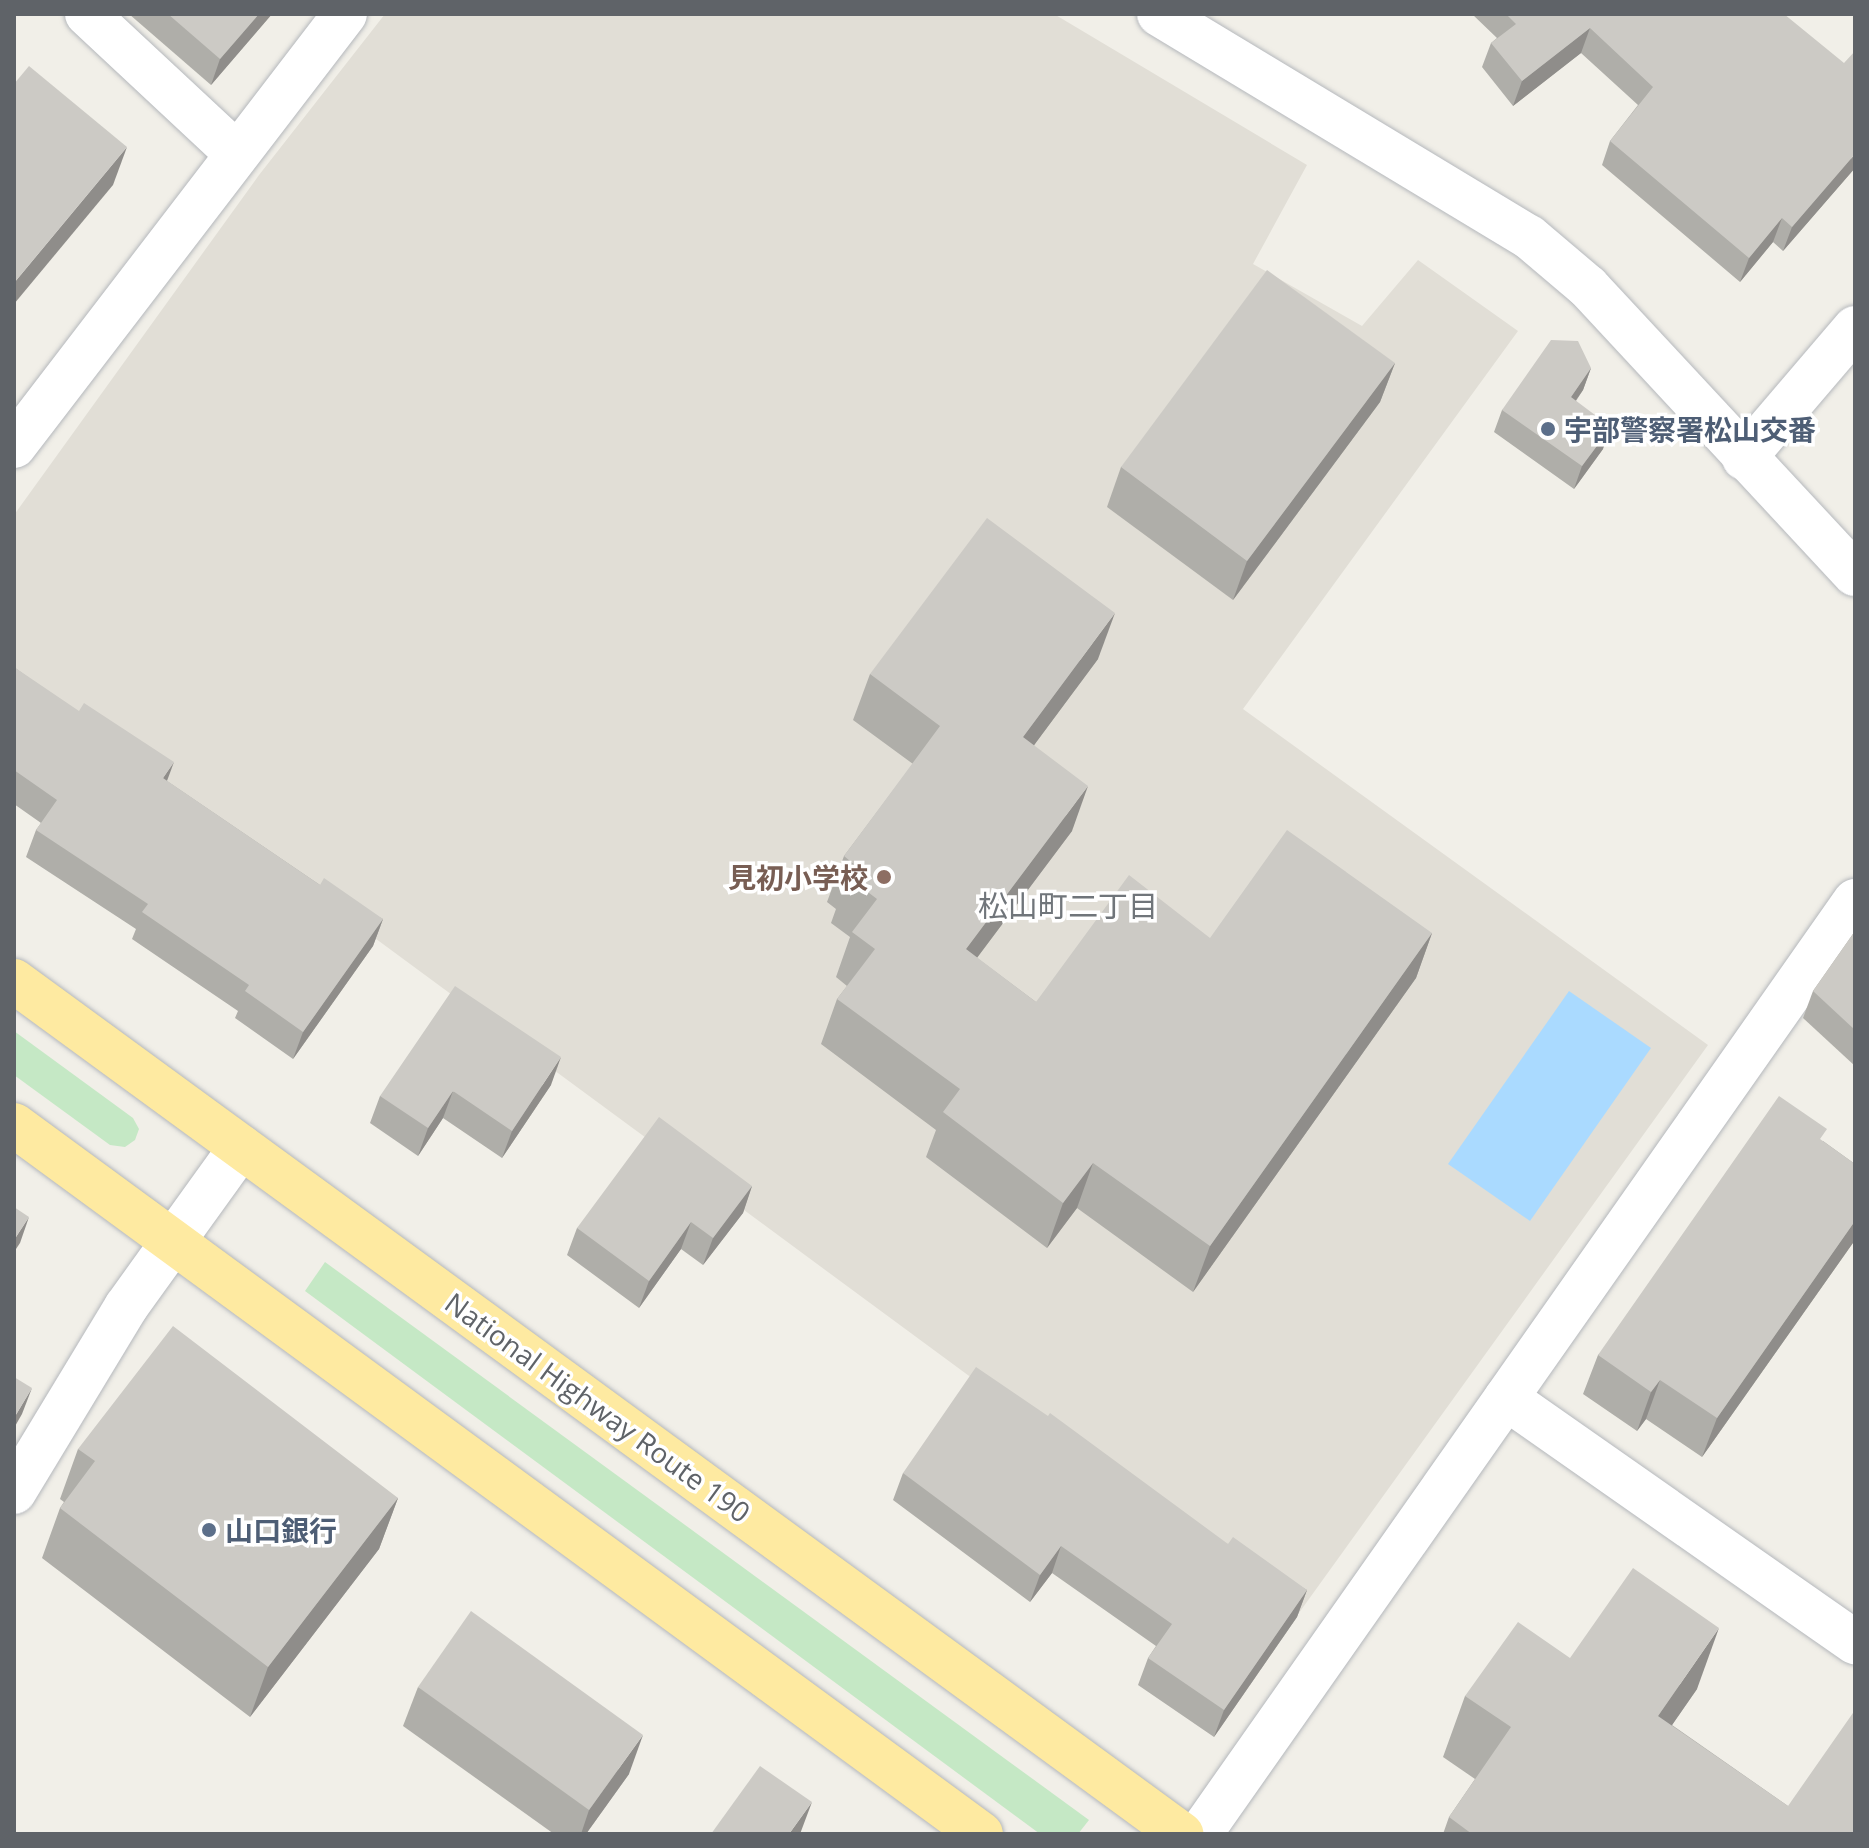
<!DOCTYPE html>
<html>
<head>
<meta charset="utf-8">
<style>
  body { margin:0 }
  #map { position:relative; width:1869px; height:1848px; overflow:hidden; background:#f1efe8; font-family:"Open Sans","Noto Sans JP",sans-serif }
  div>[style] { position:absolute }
  .education>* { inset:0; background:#e1ded6 }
  .green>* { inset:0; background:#c5e8c5 }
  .water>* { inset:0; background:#aadaff }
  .roads { filter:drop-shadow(0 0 2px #b5b8bc) drop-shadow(0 0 2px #b5b8bc) }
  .minor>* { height:44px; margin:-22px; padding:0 22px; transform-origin:22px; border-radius:22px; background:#fff }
  .tertiary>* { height:44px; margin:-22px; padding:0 22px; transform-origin:22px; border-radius:22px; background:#fff }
  .trunk>* { height:44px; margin:-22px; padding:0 22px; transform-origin:22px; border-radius:22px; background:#feeaa1 }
  .wall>* { inset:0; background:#afaea9 }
  .shaded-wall>* { inset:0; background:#8f8d8a }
  .building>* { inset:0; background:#cccac5 }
  .dots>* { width:22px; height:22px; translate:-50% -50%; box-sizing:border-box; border:4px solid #fff; border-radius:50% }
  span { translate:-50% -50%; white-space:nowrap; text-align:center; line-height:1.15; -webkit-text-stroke:7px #fff; paint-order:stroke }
  .service-label { font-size:28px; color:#4e5e75; font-weight:700 }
  .left { translate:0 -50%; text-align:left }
  .education-label { font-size:28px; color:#785e54; font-weight:700 }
  .right { translate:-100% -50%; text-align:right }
  .street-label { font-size:28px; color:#5f6368 }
  .neighbourhood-label { font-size:30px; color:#70757a }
  .frame { position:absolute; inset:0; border:16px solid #5f6368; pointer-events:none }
</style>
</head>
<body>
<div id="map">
  <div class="education">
    <i style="clip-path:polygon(385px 14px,1054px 14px,1307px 165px,1253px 264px,1362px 326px,1418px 260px,1518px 331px,1243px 709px,1708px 1045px,1296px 1617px,14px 672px,14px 515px,259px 175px)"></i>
  </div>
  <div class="green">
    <i style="clip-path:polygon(14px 1031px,133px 1118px,139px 1129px,135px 1140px,125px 1147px,110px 1145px,14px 1075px)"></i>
    <i style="clip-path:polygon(325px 1262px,1089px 1820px,1078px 1834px,1040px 1834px,305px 1291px)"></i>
  </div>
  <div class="water">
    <i style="clip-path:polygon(1569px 991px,1651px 1048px,1530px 1221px,1448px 1164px)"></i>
  </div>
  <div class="roads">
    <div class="minor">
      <i style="left:87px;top:14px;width:201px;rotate:43deg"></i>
      <i style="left:14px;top:446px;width:544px;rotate:-52.54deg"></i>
      <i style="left:1744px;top:458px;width:171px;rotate:-49.5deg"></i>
      <i style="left:1506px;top:1398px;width:426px;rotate:35deg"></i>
      <i style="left:14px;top:1492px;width:216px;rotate:-58.8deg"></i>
      <i style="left:126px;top:1307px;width:197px;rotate:-54.3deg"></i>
      <i style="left:1200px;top:1834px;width:1140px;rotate:-54.93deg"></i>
    </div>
    <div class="tertiary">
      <i style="left:1159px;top:14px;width:432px;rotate:31.1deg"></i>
      <i style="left:1529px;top:237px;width:77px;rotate:40.3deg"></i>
      <i style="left:1588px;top:287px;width:392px;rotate:47.1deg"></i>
    </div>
    <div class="trunk">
      <i style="left:14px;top:981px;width:1446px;rotate:36.16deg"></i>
      <i style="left:14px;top:1125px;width:1199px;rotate:36.25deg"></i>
    </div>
  </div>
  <div class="wall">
    <i style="clip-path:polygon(129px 14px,272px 14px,211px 85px)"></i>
    <i style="clip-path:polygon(1472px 14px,1784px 14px,1855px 168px,1783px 251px,1773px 242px,1740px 282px,1602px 165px,1610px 141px,1638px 105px,1581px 53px,1513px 106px,1482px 67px,1491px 43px,1497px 38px)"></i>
    <i style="clip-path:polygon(1395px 363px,1380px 402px,1233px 600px,1107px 507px,1121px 467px)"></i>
    <i style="clip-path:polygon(1591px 368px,1583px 390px,1576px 401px,1603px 449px,1574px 489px,1494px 432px,1502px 410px)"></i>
    <i style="clip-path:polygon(1098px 659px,1034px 745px,1072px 831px,977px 958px,1036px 1002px,1210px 938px,1432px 933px,1416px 978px,1193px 1292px,1077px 1208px,1047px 1248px,926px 1157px,936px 1130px,821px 1044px,837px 999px,847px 986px,836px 977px,850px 937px,831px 923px,836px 909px,827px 902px,844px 856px,913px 764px,853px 720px,870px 674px)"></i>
    <i style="clip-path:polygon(14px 667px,167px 781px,320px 885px,383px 919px,373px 946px,293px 1059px,235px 1018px,238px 1011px,132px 939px,136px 929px,26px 857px,36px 830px,41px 823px,14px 804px)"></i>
    <i style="clip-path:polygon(1855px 931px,1855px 1066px,1803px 1018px,1813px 991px)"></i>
    <i style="clip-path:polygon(551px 1085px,502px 1158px,443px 1118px,418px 1156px,370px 1123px,380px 1096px)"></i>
    <i style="clip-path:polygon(1823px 1141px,1855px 1164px,1855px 1240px,1702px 1457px,1646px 1419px,1637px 1431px,1583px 1394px,1598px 1355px)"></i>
    <i style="clip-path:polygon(752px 1186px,743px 1213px,703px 1265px,681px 1249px,639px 1308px,567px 1255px,577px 1228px)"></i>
    <i style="clip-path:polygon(78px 1449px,398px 1498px,379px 1549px,250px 1717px,42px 1558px,60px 1508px,64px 1502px,60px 1499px)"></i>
    <i style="clip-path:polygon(903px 1473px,1228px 1544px,1307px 1590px,1297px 1617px,1214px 1737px,1138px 1685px,1148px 1658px,1156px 1646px,1052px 1573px,1030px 1602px,893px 1500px)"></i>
    <i style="clip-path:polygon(1570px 1658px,1697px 1689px,1672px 1725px,1788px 1806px,1855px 1834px,1443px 1834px,1449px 1817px,1475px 1779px,1443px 1757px,1465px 1696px)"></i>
    <i style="clip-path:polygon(418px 1687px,629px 1774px,586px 1834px,554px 1834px,403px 1726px)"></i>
  </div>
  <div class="shaded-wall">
    <i style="clip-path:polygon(259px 14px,272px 14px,211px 85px,220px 59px)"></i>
    <i style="clip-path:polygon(1590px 28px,1581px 53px,1513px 106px,1522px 81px)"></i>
    <i style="clip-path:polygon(127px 147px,113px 185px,14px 304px,14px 283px)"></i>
    <i style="clip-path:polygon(1855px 154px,1855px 168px,1783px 251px,1792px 227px)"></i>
    <i style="clip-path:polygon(1782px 218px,1773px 242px,1740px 282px,1749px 258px)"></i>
    <i style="clip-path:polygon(1395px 363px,1380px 402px,1233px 600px,1247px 561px)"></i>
    <i style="clip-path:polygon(1591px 368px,1583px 390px,1562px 420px,1571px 397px)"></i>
    <i style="clip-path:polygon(1611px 427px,1603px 449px,1574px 489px,1582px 466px)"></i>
    <i style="clip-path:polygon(1115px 613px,1098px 659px,1006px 783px,1023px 737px)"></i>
    <i style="clip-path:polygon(174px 762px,164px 789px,163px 778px)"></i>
    <i style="clip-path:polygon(1088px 786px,1072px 831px,949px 995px,966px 949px)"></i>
    <i style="clip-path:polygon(383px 919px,373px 946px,293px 1059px,303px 1032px)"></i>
    <i style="clip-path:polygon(1432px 933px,1416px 978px,1193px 1292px,1210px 1246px)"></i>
    <i style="clip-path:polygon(561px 1057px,551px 1085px,502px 1158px,512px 1131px)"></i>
    <i style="clip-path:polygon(453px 1091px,443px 1118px,418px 1156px,428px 1128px)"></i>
    <i style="clip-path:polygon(1093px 1163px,1077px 1208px,1047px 1248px,1063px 1203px)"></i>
    <i style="clip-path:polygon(752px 1186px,743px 1213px,703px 1265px,713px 1238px)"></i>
    <i style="clip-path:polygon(29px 1217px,20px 1243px,14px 1252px,14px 1240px)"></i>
    <i style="clip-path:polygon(1855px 1221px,1855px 1240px,1702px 1457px,1717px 1418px)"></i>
    <i style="clip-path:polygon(691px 1222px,681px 1249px,639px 1308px,649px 1281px)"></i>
    <i style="clip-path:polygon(1660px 1380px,1646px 1419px,1637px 1431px,1651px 1392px)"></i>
    <i style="clip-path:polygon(32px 1388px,22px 1414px,14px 1428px,14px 1418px)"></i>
    <i style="clip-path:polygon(398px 1498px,379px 1549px,250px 1717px,268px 1667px)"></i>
    <i style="clip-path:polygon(1061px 1546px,1052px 1573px,1030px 1602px,1040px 1575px)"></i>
    <i style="clip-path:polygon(1307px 1590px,1297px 1617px,1214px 1737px,1224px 1710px)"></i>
    <i style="clip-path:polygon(1719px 1628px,1697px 1689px,1636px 1777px,1658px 1716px)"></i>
    <i style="clip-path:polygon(643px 1735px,629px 1774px,586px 1834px,581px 1834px,589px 1810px)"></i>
    <i style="clip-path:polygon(812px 1802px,800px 1834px,789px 1834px)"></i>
  </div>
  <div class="building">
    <i style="clip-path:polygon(168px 14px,259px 14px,220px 59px)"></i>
    <i style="clip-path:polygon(1506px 14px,1784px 14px,1844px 63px,1855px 51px,1855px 154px,1792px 227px,1782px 218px,1749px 258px,1610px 141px,1653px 87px,1590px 28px,1522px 81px,1491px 43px,1516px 24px)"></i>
    <i style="clip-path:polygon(29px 66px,127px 147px,14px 283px,14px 84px)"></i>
    <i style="clip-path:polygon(1267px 270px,1395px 363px,1247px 561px,1121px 467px)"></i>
    <i style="clip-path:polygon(1551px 340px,1578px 341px,1591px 368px,1571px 397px,1611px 427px,1582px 466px,1502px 410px)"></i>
    <i style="clip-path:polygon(987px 518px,1115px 613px,1023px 737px,1088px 786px,966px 949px,1036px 1002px,1129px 875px,1210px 938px,1287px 830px,1432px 933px,1210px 1246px,1093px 1163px,1063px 1203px,943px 1112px,960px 1089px,837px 999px,875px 949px,852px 932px,877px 899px,848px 877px,856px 866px,844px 856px,940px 726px,870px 674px)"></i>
    <i style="clip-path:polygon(14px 667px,79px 711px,84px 703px,174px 762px,163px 778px,320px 885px,324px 878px,383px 919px,303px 1032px,245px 991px,249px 985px,142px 912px,148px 904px,36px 830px,57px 800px,14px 770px)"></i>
    <i style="clip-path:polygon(1855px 931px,1855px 1030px,1813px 991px)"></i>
    <i style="clip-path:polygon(455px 986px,561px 1057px,512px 1131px,453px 1091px,428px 1128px,380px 1096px)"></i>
    <i style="clip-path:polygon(1779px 1096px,1827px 1129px,1820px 1139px,1855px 1164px,1855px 1221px,1717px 1418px,1660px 1380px,1651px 1392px,1598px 1355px)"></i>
    <i style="clip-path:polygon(659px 1117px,752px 1186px,713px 1238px,691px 1222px,649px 1281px,577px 1228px)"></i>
    <i style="clip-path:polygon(14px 1207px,29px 1217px,14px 1240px)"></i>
    <i style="clip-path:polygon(173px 1326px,398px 1498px,268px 1667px,60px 1508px,95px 1461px,78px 1449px)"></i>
    <i style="clip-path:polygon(976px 1367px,1048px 1416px,1050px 1413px,1228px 1544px,1233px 1537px,1307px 1590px,1224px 1710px,1148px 1658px,1172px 1624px,1061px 1546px,1040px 1575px,903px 1473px)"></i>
    <i style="clip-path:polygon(14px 1377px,32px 1388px,14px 1418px)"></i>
    <i style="clip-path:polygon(1633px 1568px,1719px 1628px,1658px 1716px,1788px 1806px,1855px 1710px,1855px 1834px,1472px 1834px,1449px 1817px,1511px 1727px,1465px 1696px,1518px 1622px,1570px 1658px)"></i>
    <i style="clip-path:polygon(471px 1611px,643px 1735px,589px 1810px,418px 1687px)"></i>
    <i style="clip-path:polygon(760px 1766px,812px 1802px,789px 1834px,711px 1834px)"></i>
  </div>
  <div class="dots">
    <i style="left:1548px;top:429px;background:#5c6f8a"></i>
    <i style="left:884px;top:877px;background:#8d6e63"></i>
    <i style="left:209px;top:1530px;background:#5c6f8a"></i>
  </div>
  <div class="service-label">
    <span class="left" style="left:1564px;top:429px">宇部警察署松山交番</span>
    <span class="left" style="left:225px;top:1530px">山口銀行</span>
  </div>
  <div class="education-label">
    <span class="right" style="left:868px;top:877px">見初小学校</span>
  </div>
  <div class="street-label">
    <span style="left:598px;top:1407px;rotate:36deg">National Highway Route 190</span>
  </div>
  <div class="neighbourhood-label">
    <span style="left:1068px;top:906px">松山町二丁目</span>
  </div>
  <div class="frame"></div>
</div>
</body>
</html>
